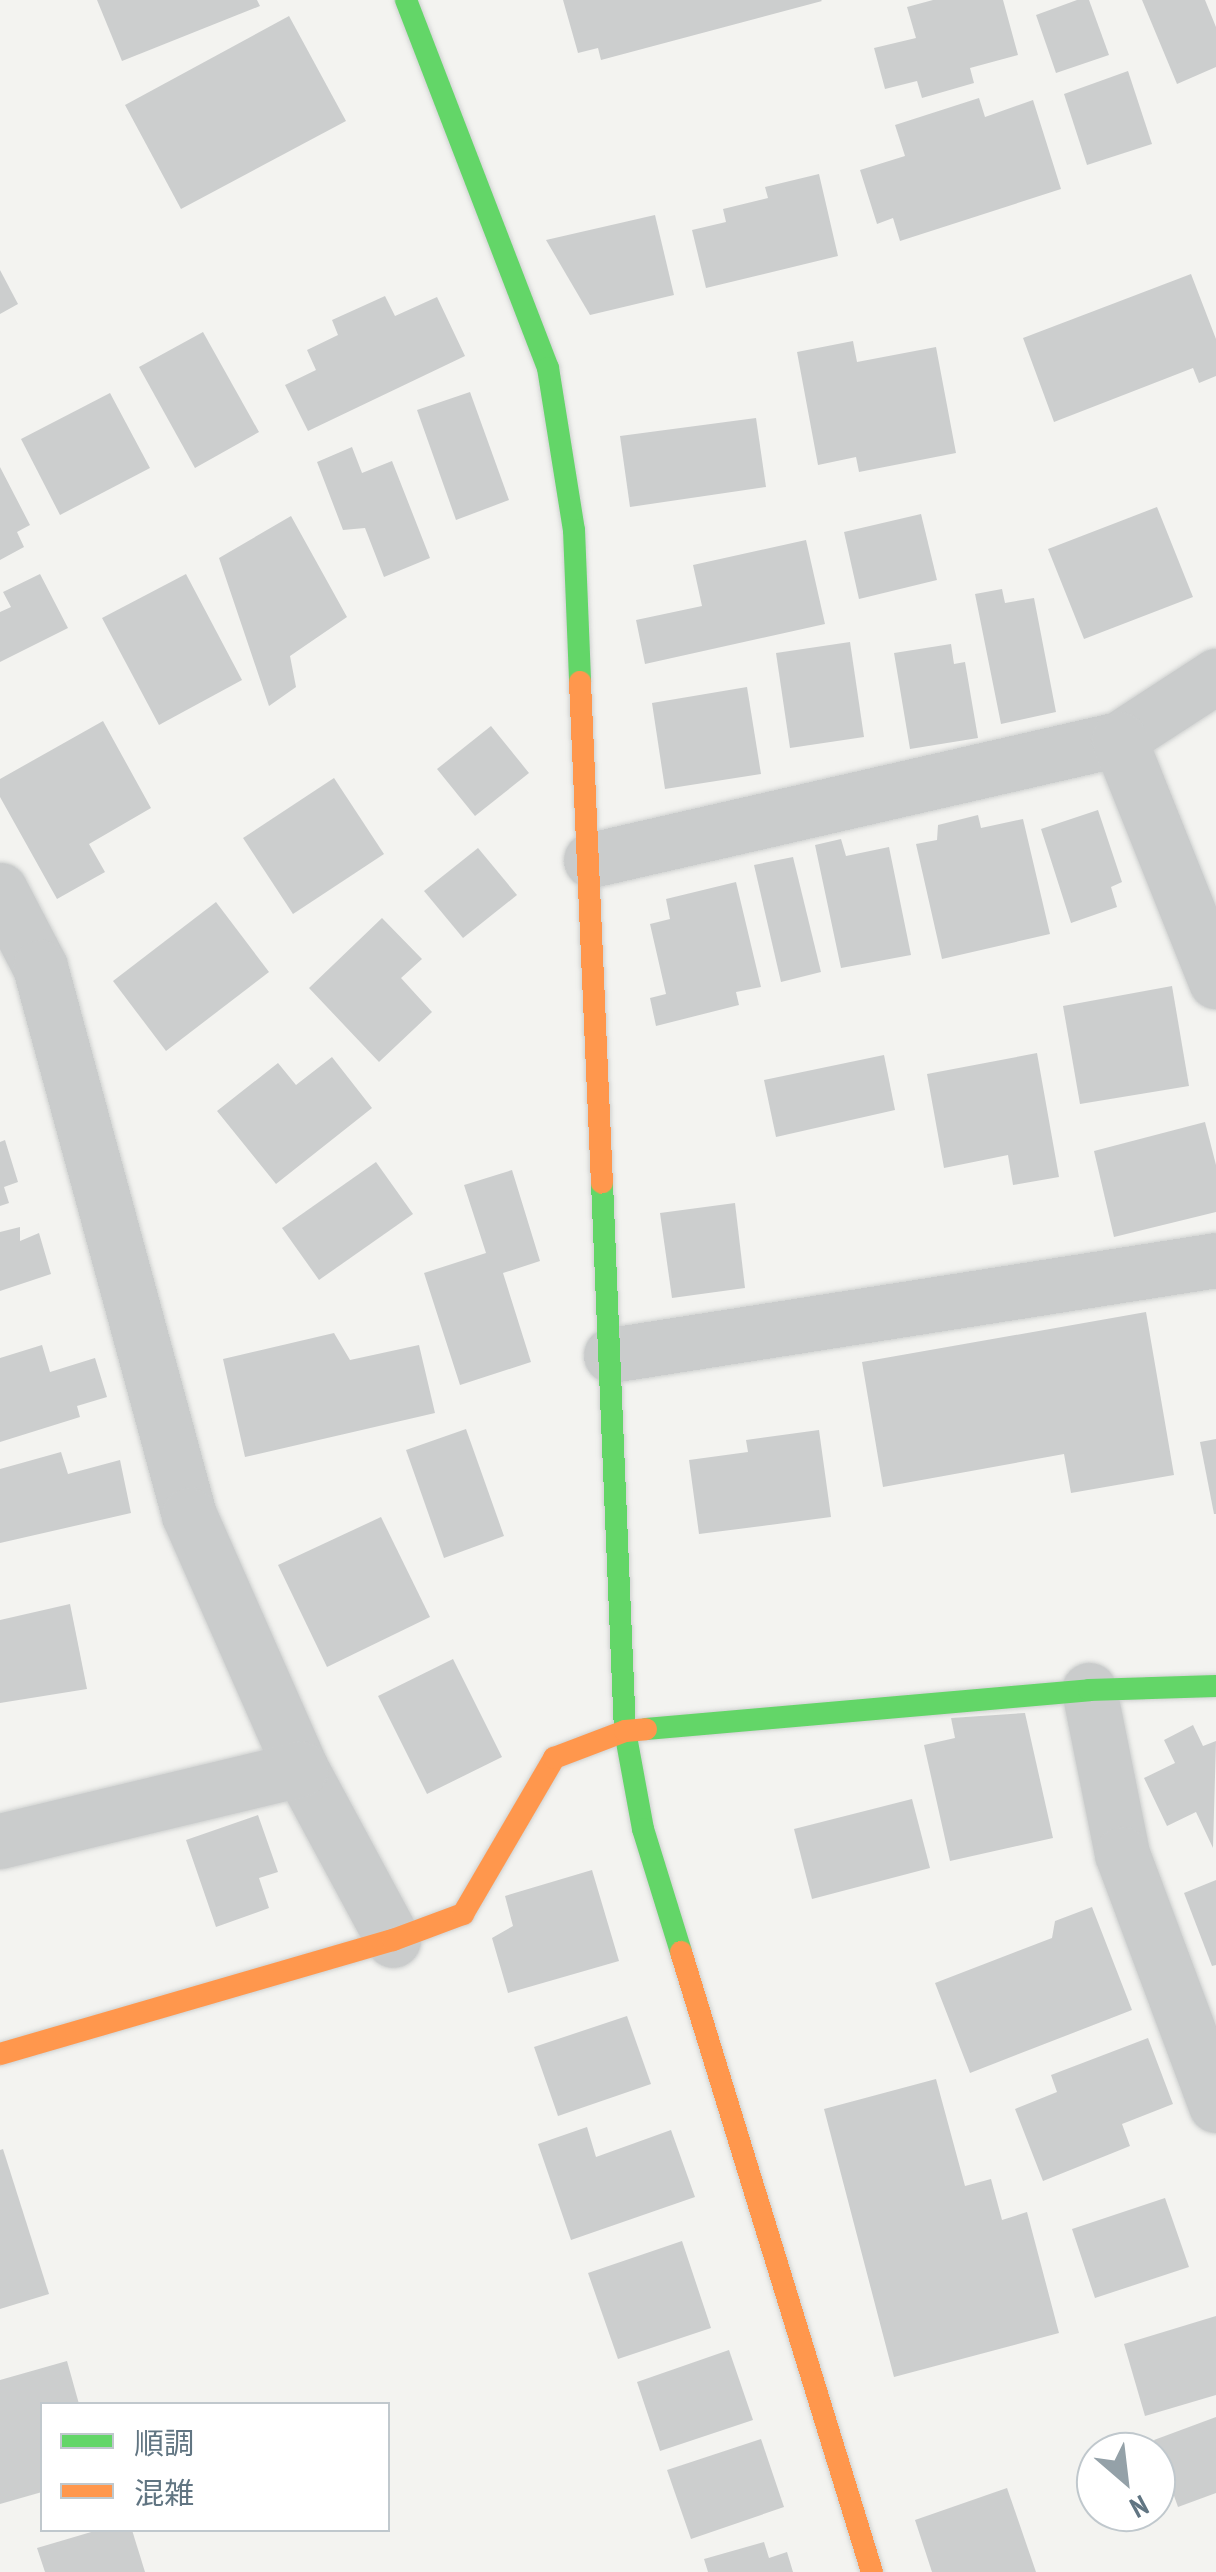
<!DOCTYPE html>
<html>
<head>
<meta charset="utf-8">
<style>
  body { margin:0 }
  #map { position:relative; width:1216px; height:2572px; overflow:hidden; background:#f3f3f0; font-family:"PT Sans Narrow","Noto Sans JP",sans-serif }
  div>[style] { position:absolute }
  .building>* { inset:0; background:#cccece }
  .roads { filter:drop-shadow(0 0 2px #cfd1d0) drop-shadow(0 0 2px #cfd1d0) }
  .street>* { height:55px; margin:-27.5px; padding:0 27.5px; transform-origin:27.5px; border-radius:27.5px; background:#cacccc }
  .fast>* { height:22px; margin:-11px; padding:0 11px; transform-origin:11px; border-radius:11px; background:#63d668 }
  .slow>* { height:22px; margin:-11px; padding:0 11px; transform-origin:11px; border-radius:11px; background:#ff974d }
  span { translate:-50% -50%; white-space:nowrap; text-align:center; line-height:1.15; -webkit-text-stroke:10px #fff; paint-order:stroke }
  .legend { position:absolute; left:40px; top:2402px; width:350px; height:130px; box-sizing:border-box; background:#fff; border:2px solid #c0c8cd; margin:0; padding:12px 18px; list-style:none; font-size:30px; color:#617582 }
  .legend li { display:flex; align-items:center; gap:20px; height:50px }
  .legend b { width:50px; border:2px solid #c0c8cd }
  .north { position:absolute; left:1076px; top:2432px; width:100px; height:100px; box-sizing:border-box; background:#fff; border:2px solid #c0c8cd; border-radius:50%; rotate:152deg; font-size:28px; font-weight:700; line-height:40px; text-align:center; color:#617582 }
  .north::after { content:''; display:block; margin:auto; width:35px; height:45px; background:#94a1a8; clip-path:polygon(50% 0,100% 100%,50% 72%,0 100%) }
</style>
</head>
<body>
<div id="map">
  <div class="building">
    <i style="clip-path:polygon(97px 0,257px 0,260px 6px,122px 61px)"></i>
    <i style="clip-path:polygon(563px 0,821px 0,822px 1px,601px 60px,598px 48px,578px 53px)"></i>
    <i style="clip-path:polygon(933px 0,1003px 0,1018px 55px,970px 68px,974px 83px,922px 98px,917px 81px,885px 89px,874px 48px,916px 38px,907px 7px)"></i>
    <i style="clip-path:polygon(1077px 0,1089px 0,1109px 55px,1056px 73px,1036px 15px)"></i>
    <i style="clip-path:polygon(1142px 0,1205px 0,1216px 27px,1216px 67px,1177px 84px)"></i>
    <i style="clip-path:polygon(289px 16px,346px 121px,181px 209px,125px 105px)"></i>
    <i style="clip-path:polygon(1128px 71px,1152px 144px,1087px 165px,1064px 94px)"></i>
    <i style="clip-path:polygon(979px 98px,985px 117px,1033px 100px,1061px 189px,900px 241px,893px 218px,877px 224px,860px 170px,905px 156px,895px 125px)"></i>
    <i style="clip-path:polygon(819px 174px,838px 256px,706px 288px,692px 230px,726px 222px,723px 209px,768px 198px,765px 187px)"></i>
    <i style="clip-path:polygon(655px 215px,674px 295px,590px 315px,546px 240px)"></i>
    <i style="clip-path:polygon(0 270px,18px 304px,0 314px)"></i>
    <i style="clip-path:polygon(1191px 274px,1216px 339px,1216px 376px,1199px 383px,1193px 368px,1054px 422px,1023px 338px)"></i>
    <i style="clip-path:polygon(385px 296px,395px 316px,437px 297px,465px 356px,308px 431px,285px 385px,316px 370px,307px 350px,338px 335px,332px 320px)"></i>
    <i style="clip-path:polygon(203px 332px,259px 432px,195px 468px,139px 367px)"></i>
    <i style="clip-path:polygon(853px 341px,857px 362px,936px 347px,956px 453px,859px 472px,856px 457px,818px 465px,797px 352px)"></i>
    <i style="clip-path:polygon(470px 392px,509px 500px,456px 520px,417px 410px)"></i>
    <i style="clip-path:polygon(110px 393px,150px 468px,60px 515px,21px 439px)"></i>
    <i style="clip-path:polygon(756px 418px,766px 487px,630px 507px,620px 436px)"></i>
    <i style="clip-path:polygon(352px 447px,362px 473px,392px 461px,430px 558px,384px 577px,365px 528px,343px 530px,317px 462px)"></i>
    <i style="clip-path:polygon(0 467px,30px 525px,17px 532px,24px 547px,0 560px)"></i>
    <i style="clip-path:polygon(1157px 507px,1193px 597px,1084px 639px,1048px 549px)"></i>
    <i style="clip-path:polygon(921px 514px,937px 580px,859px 599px,844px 532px)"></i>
    <i style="clip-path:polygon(291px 516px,347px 617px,290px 656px,296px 687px,269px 706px,219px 558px)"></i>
    <i style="clip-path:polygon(806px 540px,825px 624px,645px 664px,636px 620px,702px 606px,693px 565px)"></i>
    <i style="clip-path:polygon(40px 574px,68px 628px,0 662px,0 612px,11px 607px,3px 592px)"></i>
    <i style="clip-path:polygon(186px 574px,242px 680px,159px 725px,102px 618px)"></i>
    <i style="clip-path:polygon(1002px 589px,1005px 603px,1034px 598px,1056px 712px,1001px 724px,975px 594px)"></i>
    <i style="clip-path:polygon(850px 642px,864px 737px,790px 748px,776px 653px)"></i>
    <i style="clip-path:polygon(951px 644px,954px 664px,965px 662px,978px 738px,910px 749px,894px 653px)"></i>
    <i style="clip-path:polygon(747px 687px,761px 774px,665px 789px,652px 703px)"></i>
    <i style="clip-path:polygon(103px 721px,151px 808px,89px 844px,105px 872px,57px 899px,0 797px,0 779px)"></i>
    <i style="clip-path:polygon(491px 726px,529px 773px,475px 816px,437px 769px)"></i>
    <i style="clip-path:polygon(334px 778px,384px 854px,293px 914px,243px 838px)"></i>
    <i style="clip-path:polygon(1098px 810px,1122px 882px,1111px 887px,1117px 907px,1071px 923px,1041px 829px)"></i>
    <i style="clip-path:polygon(978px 815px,981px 828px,1023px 819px,1050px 934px,942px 959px,916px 844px,937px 840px,938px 825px)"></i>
    <i style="clip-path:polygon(841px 839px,846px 856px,889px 847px,911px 955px,841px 968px,815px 845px)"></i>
    <i style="clip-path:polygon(478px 848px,517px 895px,463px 938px,424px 891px)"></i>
    <i style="clip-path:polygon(793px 857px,821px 972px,781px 982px,754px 865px)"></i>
    <i style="clip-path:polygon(736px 882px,761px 987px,736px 992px,739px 1005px,656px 1026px,650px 998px,666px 994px,650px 924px,670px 919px,666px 899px)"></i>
    <i style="clip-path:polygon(216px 902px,269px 972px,166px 1051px,113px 981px)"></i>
    <i style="clip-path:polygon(382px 918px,422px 959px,401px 978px,432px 1012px,379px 1062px,309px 988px)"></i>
    <i style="clip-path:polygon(1172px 986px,1189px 1086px,1080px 1104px,1063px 1006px)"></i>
    <i style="clip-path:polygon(1037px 1053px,1059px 1177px,1013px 1185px,1008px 1155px,944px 1168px,927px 1074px)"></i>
    <i style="clip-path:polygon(884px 1055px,895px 1110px,776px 1137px,764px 1080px)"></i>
    <i style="clip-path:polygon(332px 1057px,372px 1108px,276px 1184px,217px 1111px,278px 1063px,296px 1085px)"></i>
    <i style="clip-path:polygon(1205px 1122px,1216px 1165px,1216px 1212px,1114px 1237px,1094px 1151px)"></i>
    <i style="clip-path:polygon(5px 1140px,18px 1182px,4px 1187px,9px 1203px,0 1206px,0 1142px)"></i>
    <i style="clip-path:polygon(376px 1162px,413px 1214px,319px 1280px,282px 1228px)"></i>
    <i style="clip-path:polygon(512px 1170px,540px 1261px,503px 1273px,531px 1362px,460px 1385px,424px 1273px,486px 1253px,464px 1185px)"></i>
    <i style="clip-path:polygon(735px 1203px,745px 1288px,672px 1298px,660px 1213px)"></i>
    <i style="clip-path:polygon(20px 1227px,20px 1241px,39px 1233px,51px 1274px,0 1291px,0 1232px)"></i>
    <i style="clip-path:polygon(1146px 1312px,1174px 1475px,1071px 1493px,1064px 1454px,883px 1487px,862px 1362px)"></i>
    <i style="clip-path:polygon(334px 1333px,350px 1360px,419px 1345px,435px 1413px,245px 1457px,223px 1359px)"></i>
    <i style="clip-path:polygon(42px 1345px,50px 1372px,95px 1358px,107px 1397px,77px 1406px,80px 1417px,0 1442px,0 1358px)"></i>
    <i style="clip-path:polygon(466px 1429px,504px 1536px,444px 1558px,406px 1450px)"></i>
    <i style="clip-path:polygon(819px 1430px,831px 1517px,699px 1534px,689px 1460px,748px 1452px,746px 1440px)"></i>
    <i style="clip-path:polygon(1216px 1439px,1216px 1514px,1214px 1514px,1200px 1442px)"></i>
    <i style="clip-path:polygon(61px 1452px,68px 1474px,120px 1460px,131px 1513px,0 1543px,0 1469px)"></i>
    <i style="clip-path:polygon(381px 1517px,430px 1617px,327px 1667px,278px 1565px)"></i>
    <i style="clip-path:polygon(70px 1604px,87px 1689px,0 1703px,0 1620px)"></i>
    <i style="clip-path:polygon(453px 1659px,502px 1757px,427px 1794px,378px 1696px)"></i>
    <i style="clip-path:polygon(1025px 1713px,1053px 1838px,950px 1861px,924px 1745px,955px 1738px,951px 1718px)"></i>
    <i style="clip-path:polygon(1193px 1725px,1203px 1746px,1216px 1741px,1213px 1848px,1196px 1812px,1167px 1826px,1144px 1778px,1175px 1763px,1164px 1740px)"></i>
    <i style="clip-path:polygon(912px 1799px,930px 1868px,812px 1899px,794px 1829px)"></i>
    <i style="clip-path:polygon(258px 1815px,278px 1872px,259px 1878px,269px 1908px,216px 1927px,186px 1840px)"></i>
    <i style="clip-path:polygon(592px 1870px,619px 1961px,508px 1993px,492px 1938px,513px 1926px,505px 1896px)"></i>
    <i style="clip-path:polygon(1216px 1880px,1216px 1965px,1212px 1966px,1184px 1893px)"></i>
    <i style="clip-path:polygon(1092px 1907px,1132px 2010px,970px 2073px,935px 1983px,1052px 1938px,1055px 1921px)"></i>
    <i style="clip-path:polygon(627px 2016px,651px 2084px,558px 2116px,534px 2047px)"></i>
    <i style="clip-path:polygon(1148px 2038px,1173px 2104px,1122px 2124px,1130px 2146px,1043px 2181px,1015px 2109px,1057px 2092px,1051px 2075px)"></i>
    <i style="clip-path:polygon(936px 2079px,965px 2186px,991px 2179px,1002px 2220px,1027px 2212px,1059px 2333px,894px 2377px,824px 2109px)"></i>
    <i style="clip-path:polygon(587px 2127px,596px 2157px,671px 2130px,695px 2197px,571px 2240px,538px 2144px)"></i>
    <i style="clip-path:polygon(3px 2149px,49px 2294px,0 2309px,0 2150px)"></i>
    <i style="clip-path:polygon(1165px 2198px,1189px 2267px,1095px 2298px,1072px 2229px)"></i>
    <i style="clip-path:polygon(682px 2241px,711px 2328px,618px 2359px,588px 2273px)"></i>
    <i style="clip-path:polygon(1216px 2316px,1216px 2395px,1145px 2416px,1124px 2344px)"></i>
    <i style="clip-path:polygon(729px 2350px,753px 2420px,660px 2451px,637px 2382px)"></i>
    <i style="clip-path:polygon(67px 2361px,79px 2404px,42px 2404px,42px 2492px,0 2504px,0 2380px)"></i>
    <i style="clip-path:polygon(1216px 2417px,1216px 2493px,1178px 2507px,1154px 2440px)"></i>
    <i style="clip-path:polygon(761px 2439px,784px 2507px,691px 2539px,667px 2470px)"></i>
    <i style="clip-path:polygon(1007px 2488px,1036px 2572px,932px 2572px,915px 2520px)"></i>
    <i style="clip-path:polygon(98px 2530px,132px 2530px,145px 2572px,45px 2572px,37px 2548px)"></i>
    <i style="clip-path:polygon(764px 2542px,769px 2558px,787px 2552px,793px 2572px,708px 2572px,704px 2559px)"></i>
  </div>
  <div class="roads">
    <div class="street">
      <i style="left:1119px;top:739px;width:116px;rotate:-33deg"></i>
      <i style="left:591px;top:860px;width:542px;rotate:-12.91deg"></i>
      <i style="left:1119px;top:739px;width:261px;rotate:68.2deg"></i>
      <i style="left:0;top:890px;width:87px;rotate:62.5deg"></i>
      <i style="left:40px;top:967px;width:568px;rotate:74.79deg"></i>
      <i style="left:189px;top:1515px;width:278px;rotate:66.2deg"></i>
      <i style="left:301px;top:1769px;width:194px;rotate:61.7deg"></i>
      <i style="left:611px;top:1355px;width:612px;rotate:-8.92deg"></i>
      <i style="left:1089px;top:1690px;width:167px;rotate:78.6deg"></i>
      <i style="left:1122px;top:1854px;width:268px;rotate:69.5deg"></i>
      <i style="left:0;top:1841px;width:309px;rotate:-13.5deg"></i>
    </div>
    <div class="fast">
      <i style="left:406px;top:0;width:394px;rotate:68.9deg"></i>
      <i style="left:548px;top:368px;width:164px;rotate:80.9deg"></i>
      <i style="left:574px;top:530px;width:152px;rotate:87.7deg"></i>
      <i style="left:602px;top:1183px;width:548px;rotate:87.6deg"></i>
      <i style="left:625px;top:1731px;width:100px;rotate:79.6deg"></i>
      <i style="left:643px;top:1829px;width:129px;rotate:72.8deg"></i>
      <i style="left:646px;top:1729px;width:445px;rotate:-5deg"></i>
      <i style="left:1089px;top:1690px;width:127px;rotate:-1.8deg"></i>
    </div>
    <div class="slow">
      <i style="left:580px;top:682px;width:501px;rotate:87.49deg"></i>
      <i style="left:681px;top:1952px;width:649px;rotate:72.88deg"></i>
      <i style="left:0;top:2054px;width:409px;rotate:-16.2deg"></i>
      <i style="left:393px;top:1940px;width:75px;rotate:-20.4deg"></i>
      <i style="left:463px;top:1914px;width:181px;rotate:-59.7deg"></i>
      <i style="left:554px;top:1758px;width:76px;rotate:-20.8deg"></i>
      <i style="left:625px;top:1731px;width:21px;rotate:-5deg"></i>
    </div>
  </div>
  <ul class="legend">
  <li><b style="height:12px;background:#63d668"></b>順調</li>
  <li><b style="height:12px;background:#ff974d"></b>混雑</li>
  </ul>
  <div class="north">N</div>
</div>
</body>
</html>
